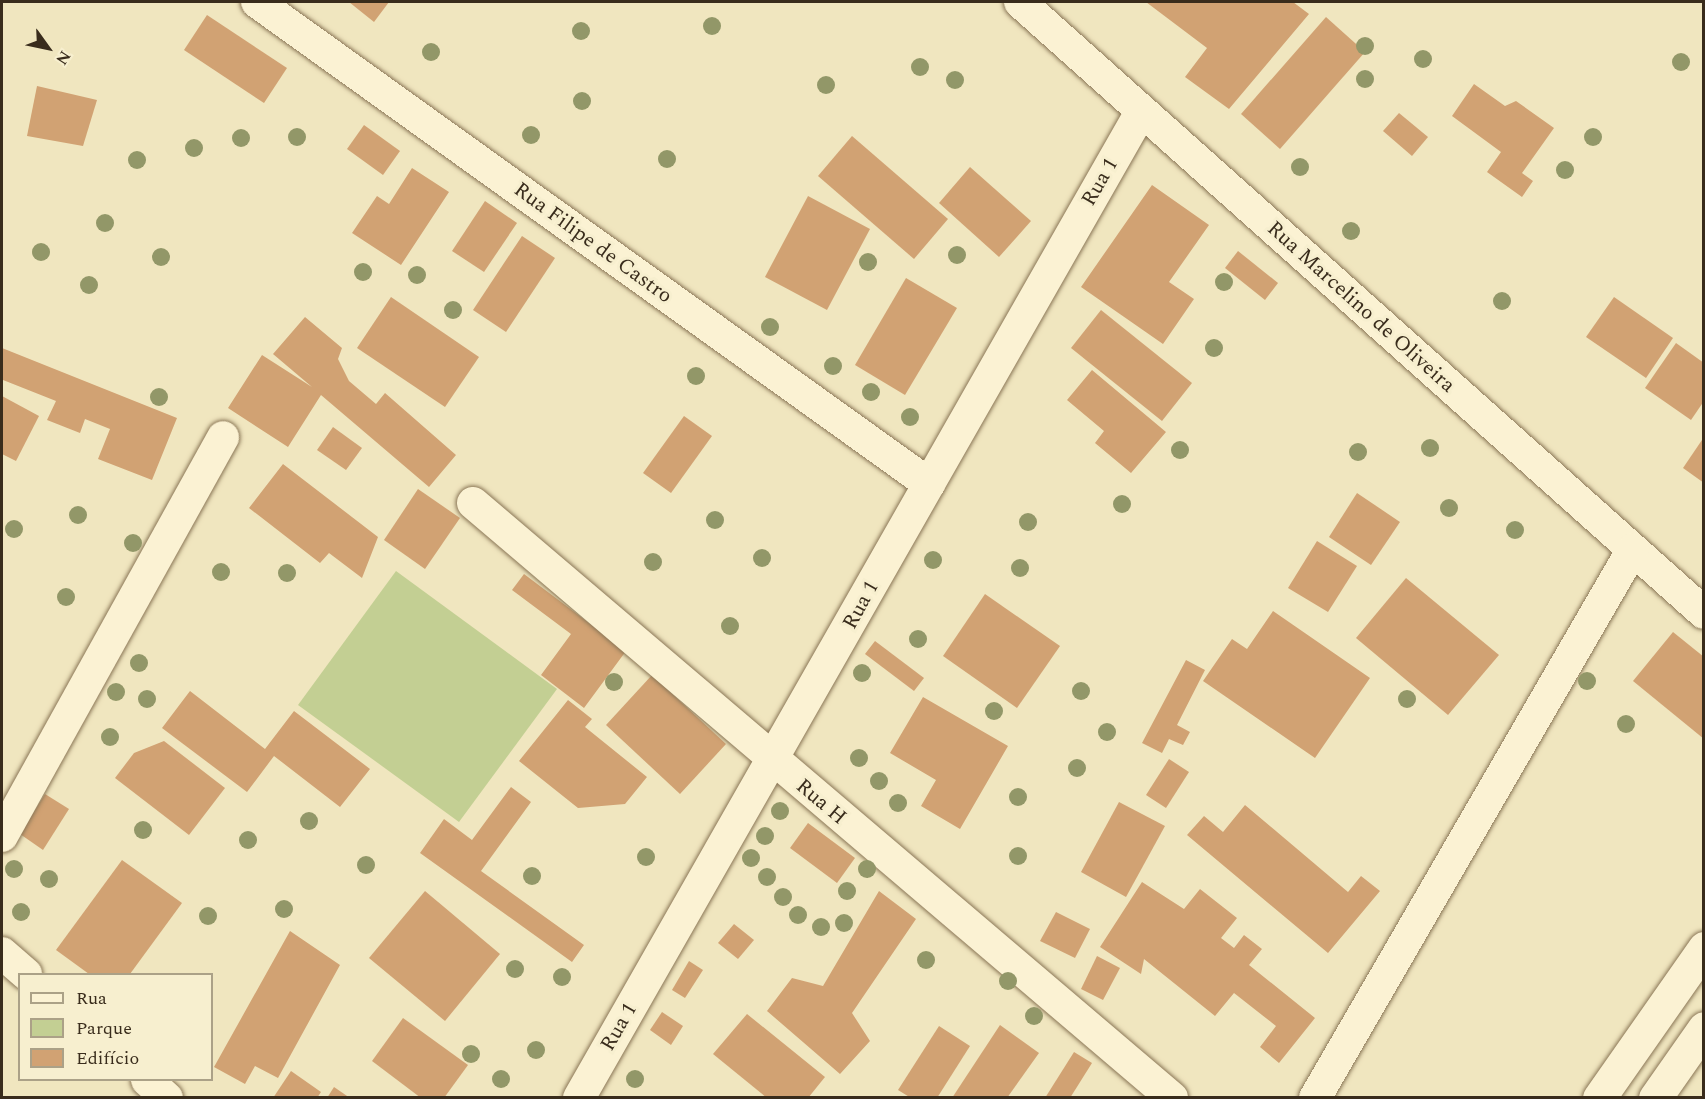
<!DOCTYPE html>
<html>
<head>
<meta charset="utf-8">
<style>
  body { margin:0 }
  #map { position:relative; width:1705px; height:1099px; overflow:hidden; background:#f0e6bf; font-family:Spectral,serif }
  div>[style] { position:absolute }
  .green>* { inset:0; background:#c3cf93 }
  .building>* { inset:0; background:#d1a273 }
  .roads { filter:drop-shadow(0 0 2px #8a7656) drop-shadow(0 0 2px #8a7656) }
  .minor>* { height:32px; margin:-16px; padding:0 16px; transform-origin:16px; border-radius:16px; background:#fbf2d3 }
  .secondary>* { height:33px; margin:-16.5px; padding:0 16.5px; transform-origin:16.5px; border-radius:16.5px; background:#fbf2d3 }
  .trees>* { width:18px; height:18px; margin:-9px; border-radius:50%; background:#929768 }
  span { translate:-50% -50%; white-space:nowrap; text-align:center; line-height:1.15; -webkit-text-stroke:6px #f7efcf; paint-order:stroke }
  .street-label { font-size:21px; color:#392c1c }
  .frame { position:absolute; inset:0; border:3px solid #392c1c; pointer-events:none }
  .legend { position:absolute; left:18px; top:973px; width:195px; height:108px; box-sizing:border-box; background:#f7efcf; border:2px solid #aba187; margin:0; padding:8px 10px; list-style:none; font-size:18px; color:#392c1c }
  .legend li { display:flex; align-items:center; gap:12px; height:30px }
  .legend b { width:30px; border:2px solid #aba187 }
  .north { position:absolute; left:18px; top:18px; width:60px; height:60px; -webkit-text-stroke:4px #f7efcf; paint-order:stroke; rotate:123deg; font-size:16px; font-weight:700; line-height:24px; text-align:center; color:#392c1c }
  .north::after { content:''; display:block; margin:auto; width:21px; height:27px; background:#392c1c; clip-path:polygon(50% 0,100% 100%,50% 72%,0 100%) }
</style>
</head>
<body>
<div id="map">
  <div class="green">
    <i style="clip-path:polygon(396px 571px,557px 689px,459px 822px,298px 705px)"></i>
  </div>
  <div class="building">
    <i style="clip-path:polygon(349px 2px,389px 2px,374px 22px)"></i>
    <i style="clip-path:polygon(1146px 2px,1293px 2px,1309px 14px,1229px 109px,1185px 77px,1207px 48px)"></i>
    <i style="clip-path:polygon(207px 15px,287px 68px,264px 103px,184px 50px)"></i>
    <i style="clip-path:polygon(1326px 17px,1365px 52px,1280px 149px,1241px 114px)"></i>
    <i style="clip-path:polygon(1474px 84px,1505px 106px,1516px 101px,1554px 128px,1522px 173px,1533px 181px,1522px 197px,1487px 172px,1501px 152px,1452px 116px)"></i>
    <i style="clip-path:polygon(37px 86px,97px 100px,83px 146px,27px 136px)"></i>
    <i style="clip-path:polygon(1399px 113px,1428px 137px,1412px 156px,1383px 131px)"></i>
    <i style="clip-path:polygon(364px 125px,400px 151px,383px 175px,347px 149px)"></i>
    <i style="clip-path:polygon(852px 136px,948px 219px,914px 259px,818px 176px)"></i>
    <i style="clip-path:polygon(970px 167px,1031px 221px,999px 257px,939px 203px)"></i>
    <i style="clip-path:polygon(412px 168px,449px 192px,401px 265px,352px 233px,377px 196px,389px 204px)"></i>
    <i style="clip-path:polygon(1152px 185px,1209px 225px,1169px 282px,1194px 299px,1163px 344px,1081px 287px)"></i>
    <i style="clip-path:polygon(808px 196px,870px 229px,827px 310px,765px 277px)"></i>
    <i style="clip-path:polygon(485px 201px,517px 223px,484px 272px,452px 251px)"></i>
    <i style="clip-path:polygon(522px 236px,555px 258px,506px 332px,473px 310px)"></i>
    <i style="clip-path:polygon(1238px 251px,1278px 283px,1265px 300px,1225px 268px)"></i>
    <i style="clip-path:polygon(906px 278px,957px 308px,905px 395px,855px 365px)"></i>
    <i style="clip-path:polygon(391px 297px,479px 357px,445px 407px,357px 348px)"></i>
    <i style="clip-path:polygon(1614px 297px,1673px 338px,1646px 378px,1586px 337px)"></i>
    <i style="clip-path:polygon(1101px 310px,1192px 383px,1162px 421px,1071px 348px)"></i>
    <i style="clip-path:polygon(305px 317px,342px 348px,338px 359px,349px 381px,376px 404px,385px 393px,456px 455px,429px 487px,321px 395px,288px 447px,228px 408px,262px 355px,312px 387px,273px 354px)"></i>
    <i style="clip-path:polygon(1676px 343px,1704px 363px,1704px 401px,1691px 420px,1645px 388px)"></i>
    <i style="clip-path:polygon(2px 348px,177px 418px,152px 480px,98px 459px,110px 429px,85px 419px,80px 433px,47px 420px,56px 401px,3px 380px,2px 384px)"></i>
    <i style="clip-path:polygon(1092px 370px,1166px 432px,1131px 473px,1095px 443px,1104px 431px,1067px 400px)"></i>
    <i style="clip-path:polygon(2px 396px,39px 416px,16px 461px,2px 454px)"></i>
    <i style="clip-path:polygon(684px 416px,712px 436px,671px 493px,643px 473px)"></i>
    <i style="clip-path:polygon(333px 427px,362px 448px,346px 470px,317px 450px)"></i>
    <i style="clip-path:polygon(1704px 437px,1704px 483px,1683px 468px)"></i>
    <i style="clip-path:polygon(283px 464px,378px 537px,362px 578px,329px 553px,320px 563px,249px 508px)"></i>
    <i style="clip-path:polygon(418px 489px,460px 518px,425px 569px,384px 540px)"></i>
    <i style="clip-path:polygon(1357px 493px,1400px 522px,1371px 565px,1329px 537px)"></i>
    <i style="clip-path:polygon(1317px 541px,1357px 566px,1328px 612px,1288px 588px)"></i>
    <i style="clip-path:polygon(524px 574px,626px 651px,584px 708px,541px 675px,571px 634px,512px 590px)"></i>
    <i style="clip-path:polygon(1406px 578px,1499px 655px,1448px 715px,1356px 638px)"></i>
    <i style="clip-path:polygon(985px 594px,1060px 646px,1017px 708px,943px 656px)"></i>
    <i style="clip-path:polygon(1273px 611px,1370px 678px,1315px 758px,1203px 681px,1232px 639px,1247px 649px)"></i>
    <i style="clip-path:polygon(1673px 632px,1704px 657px,1704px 739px,1633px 681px)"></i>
    <i style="clip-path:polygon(875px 641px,924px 678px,914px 691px,865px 654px)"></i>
    <i style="clip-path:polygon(1186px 660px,1205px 670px,1177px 725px,1190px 732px,1183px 745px,1169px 739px,1162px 753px,1142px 743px)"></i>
    <i style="clip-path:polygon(652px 675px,726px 744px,680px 794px,606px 725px)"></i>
    <i style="clip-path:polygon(190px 691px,265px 749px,294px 711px,370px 769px,340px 807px,274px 756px,247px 792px,162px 728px)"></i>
    <i style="clip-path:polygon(923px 697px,1008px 746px,960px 829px,921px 806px,936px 780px,890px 753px)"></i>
    <i style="clip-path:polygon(568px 700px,592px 719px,585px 727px,647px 777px,625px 804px,578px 808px,519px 761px)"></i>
    <i style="clip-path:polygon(164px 741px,225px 788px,189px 835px,115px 778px,134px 753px)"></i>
    <i style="clip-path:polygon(1169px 759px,1189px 772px,1166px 808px,1146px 795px)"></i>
    <i style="clip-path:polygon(511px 787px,531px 802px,481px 871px,584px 945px,572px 962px,420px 853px,444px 819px,472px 840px)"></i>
    <i style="clip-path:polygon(45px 794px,69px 809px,43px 850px,20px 834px)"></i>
    <i style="clip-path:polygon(1119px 802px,1165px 826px,1126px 897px,1081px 872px)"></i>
    <i style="clip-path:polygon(1245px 805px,1348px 892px,1361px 876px,1380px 891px,1328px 953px,1187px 835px,1204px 816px,1223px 832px)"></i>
    <i style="clip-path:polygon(808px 823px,855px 858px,837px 883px,790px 848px)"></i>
    <i style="clip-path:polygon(122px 860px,182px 903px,130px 974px,89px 974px,56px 950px)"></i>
    <i style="clip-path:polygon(1142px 882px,1184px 909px,1200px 889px,1237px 918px,1221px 938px,1234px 948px,1244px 935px,1262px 949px,1249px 965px,1315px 1018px,1279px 1063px,1260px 1047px,1276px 1026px,1234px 993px,1215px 1016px,1144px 959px,1141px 974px,1100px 947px)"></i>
    <i style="clip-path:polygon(425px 891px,500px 954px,445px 1021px,369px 958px)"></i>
    <i style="clip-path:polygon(879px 891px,916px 919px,852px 1013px,870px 1041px,840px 1074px,767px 1011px,792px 978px,823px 986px)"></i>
    <i style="clip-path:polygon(1056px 912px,1090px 929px,1075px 958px,1040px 941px)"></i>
    <i style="clip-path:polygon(734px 924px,754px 940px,738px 959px,718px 943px)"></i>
    <i style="clip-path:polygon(290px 931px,340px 965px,278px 1078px,255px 1066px,245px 1084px,214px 1067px)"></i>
    <i style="clip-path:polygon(1097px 956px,1120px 968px,1103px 1000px,1081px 989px)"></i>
    <i style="clip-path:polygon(689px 961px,703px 970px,685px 998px,672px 990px)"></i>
    <i style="clip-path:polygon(662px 1012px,683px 1026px,671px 1045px,650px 1030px)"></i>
    <i style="clip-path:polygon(747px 1014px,825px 1077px,808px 1098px,767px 1098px,713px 1054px)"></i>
    <i style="clip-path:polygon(403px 1018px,468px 1065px,444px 1098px,421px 1098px,372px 1061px)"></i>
    <i style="clip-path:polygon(1000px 1025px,1039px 1053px,1007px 1098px,952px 1098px)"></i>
    <i style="clip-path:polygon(939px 1026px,970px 1046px,937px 1098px,911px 1098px,898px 1090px)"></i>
    <i style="clip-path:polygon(1074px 1052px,1092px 1063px,1070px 1098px,1045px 1098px)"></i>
    <i style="clip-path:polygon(291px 1071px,321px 1092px,317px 1098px,273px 1098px)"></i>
    <i style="clip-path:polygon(334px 1087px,350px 1098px,327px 1098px)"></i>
  </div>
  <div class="roads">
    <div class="minor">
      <i style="left:257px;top:2px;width:827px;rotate:35.65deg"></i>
      <i style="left:1020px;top:2px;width:917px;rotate:41.77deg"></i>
      <i style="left:473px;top:503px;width:918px;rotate:40.4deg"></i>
      <i style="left:2px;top:836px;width:456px;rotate:-61deg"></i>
      <i style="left:2px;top:953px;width:32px;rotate:41deg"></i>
      <i style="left:147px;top:1080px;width:27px;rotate:42deg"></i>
      <i style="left:579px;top:1098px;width:1135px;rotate:-60.32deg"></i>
      <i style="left:1315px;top:1098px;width:634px;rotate:-59.92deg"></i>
    </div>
    <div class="secondary">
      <i style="left:1599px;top:1098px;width:183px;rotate:-55deg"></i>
      <i style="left:1655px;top:1098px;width:85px;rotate:-55deg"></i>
    </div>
  </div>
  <div class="trees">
    <i style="left:712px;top:26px"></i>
    <i style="left:581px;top:31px"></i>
    <i style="left:1365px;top:46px"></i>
    <i style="left:431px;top:52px"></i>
    <i style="left:1423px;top:59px"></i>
    <i style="left:1681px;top:62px"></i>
    <i style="left:920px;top:67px"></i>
    <i style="left:1365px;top:79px"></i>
    <i style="left:955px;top:80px"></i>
    <i style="left:826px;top:85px"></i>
    <i style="left:582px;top:101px"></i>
    <i style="left:531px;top:135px"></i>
    <i style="left:297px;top:137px"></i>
    <i style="left:1593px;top:137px"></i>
    <i style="left:241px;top:138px"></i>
    <i style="left:194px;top:148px"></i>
    <i style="left:667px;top:159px"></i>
    <i style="left:137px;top:160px"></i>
    <i style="left:1300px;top:167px"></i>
    <i style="left:1565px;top:170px"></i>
    <i style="left:105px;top:223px"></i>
    <i style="left:1351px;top:231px"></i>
    <i style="left:41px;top:252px"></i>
    <i style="left:957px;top:255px"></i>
    <i style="left:161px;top:257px"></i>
    <i style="left:868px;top:262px"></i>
    <i style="left:363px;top:272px"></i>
    <i style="left:417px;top:275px"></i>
    <i style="left:1224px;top:282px"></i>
    <i style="left:89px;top:285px"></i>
    <i style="left:1502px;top:301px"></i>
    <i style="left:453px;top:310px"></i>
    <i style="left:770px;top:327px"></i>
    <i style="left:1214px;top:348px"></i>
    <i style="left:833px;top:366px"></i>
    <i style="left:696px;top:376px"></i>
    <i style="left:871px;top:392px"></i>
    <i style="left:159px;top:397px"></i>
    <i style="left:910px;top:417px"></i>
    <i style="left:1430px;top:448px"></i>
    <i style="left:1180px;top:450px"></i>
    <i style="left:1358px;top:452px"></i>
    <i style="left:1122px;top:504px"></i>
    <i style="left:1449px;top:508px"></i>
    <i style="left:78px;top:515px"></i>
    <i style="left:715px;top:520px"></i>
    <i style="left:1028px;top:522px"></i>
    <i style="left:14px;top:529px"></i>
    <i style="left:1515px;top:530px"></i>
    <i style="left:133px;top:543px"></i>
    <i style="left:762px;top:558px"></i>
    <i style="left:933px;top:560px"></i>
    <i style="left:653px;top:562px"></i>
    <i style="left:1020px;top:568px"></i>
    <i style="left:221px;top:572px"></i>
    <i style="left:287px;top:573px"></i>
    <i style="left:66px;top:597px"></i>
    <i style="left:730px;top:626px"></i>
    <i style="left:918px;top:639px"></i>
    <i style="left:139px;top:663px"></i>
    <i style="left:862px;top:673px"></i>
    <i style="left:1587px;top:681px"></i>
    <i style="left:614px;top:682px"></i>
    <i style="left:1081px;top:691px"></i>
    <i style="left:116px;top:692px"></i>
    <i style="left:147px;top:699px"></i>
    <i style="left:1407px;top:699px"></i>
    <i style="left:994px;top:711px"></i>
    <i style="left:1626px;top:724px"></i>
    <i style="left:1107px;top:732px"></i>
    <i style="left:110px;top:737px"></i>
    <i style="left:859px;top:758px"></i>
    <i style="left:1077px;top:768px"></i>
    <i style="left:879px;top:781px"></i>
    <i style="left:1018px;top:797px"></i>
    <i style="left:898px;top:803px"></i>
    <i style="left:780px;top:811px"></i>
    <i style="left:309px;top:821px"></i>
    <i style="left:143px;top:830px"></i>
    <i style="left:765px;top:836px"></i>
    <i style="left:248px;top:840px"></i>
    <i style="left:1018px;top:856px"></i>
    <i style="left:646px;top:857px"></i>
    <i style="left:751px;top:858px"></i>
    <i style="left:366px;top:865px"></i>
    <i style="left:14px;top:869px"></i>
    <i style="left:867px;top:869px"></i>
    <i style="left:532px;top:876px"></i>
    <i style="left:767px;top:877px"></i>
    <i style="left:49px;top:879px"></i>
    <i style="left:847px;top:891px"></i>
    <i style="left:783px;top:897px"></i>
    <i style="left:284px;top:909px"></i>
    <i style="left:21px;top:912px"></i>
    <i style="left:798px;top:915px"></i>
    <i style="left:208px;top:916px"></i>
    <i style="left:844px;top:923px"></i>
    <i style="left:821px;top:927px"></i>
    <i style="left:926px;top:960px"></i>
    <i style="left:515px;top:969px"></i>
    <i style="left:562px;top:977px"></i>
    <i style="left:1008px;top:981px"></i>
    <i style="left:1034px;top:1016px"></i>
    <i style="left:536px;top:1050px"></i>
    <i style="left:471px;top:1054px"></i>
    <i style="left:501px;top:1079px"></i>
    <i style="left:635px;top:1079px"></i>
  </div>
  <div class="street-label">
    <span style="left:1100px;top:182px;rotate:-60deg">Rua 1</span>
    <span style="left:593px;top:243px;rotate:36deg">Rua Filipe de Castro</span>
    <span style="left:1361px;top:307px;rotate:42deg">Rua Marcelino de Oliveira</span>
    <span style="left:861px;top:605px;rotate:-61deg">Rua 1</span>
    <span style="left:821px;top:802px;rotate:40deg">Rua H</span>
    <span style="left:619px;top:1027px;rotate:-60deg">Rua 1</span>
  </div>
  <div class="frame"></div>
  <ul class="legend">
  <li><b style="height:8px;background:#fbf2d3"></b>Rua</li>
  <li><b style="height:16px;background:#c3cf93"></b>Parque</li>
  <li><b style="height:16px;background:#d1a273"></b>Edifício</li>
  </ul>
  <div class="north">N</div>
</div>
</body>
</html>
